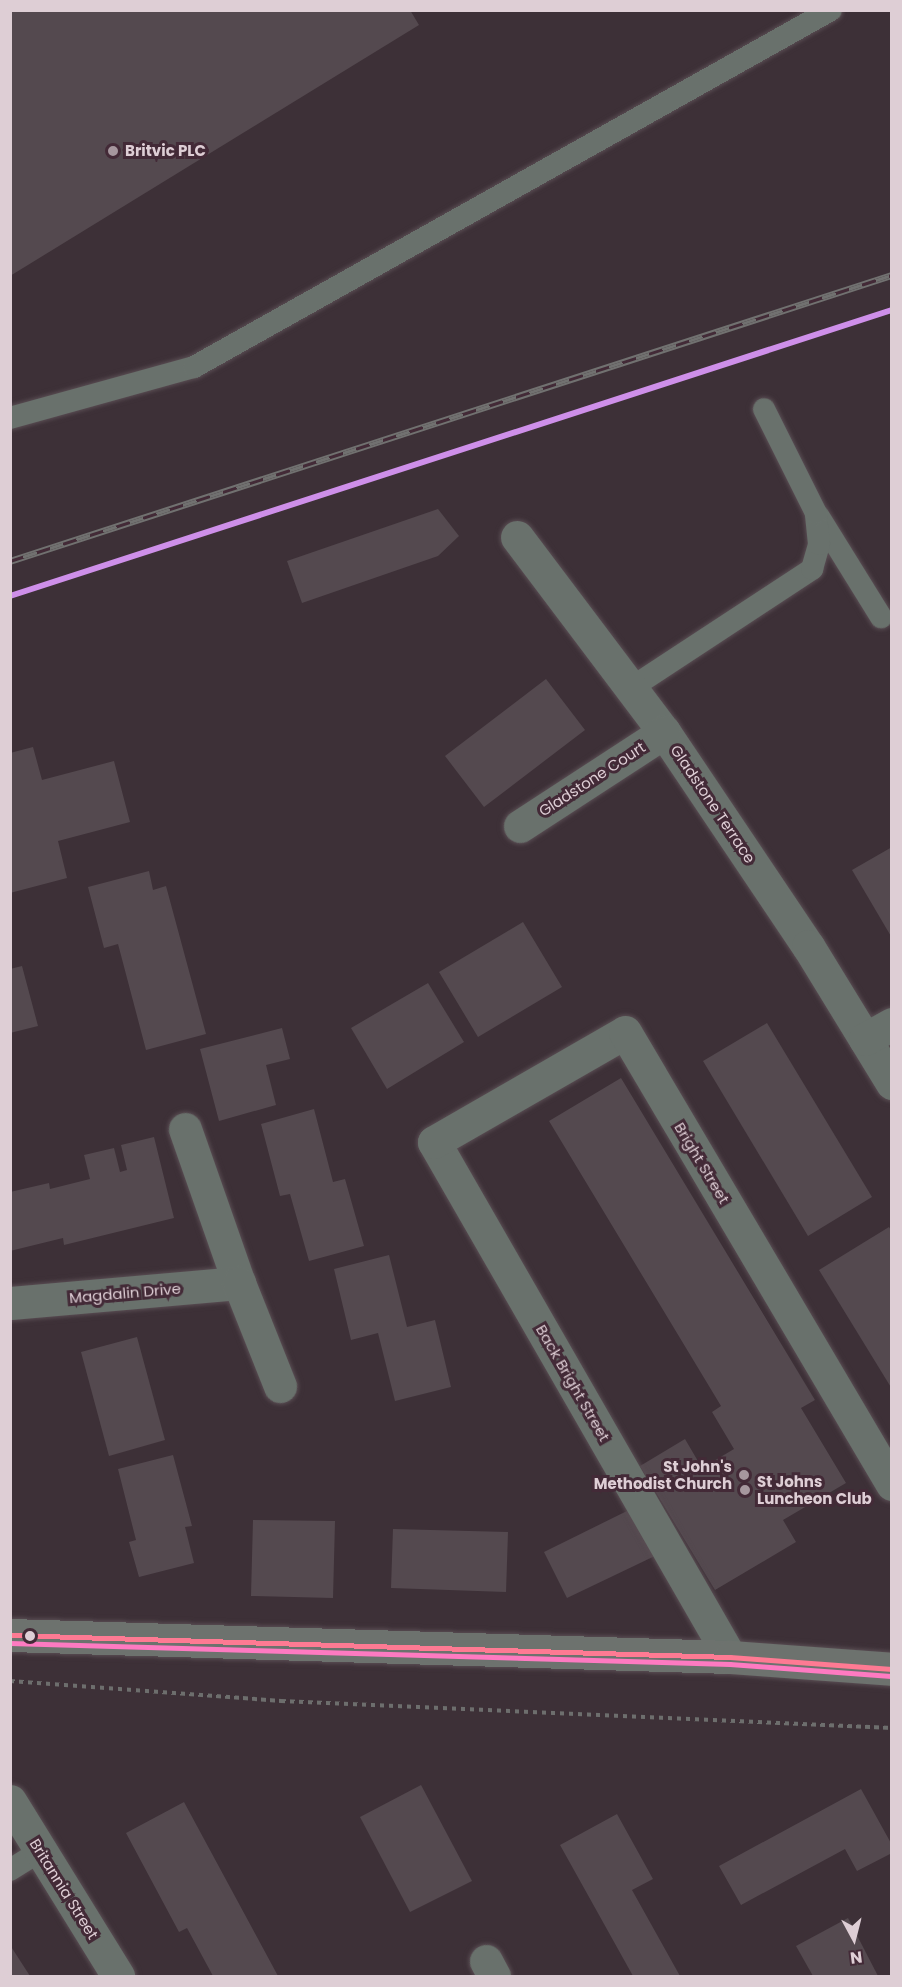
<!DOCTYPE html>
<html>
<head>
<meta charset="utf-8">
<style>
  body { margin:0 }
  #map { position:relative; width:902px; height:1987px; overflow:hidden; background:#3d3037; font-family:Poppins,sans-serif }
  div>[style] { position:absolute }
  .building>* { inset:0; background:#54494f }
  .path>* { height:4px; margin-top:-2px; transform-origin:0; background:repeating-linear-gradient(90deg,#6d6e6d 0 4.5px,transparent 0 9px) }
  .roads { filter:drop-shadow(0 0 2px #594d53) drop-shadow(0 0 2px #594d53) }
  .service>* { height:22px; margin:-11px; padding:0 11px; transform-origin:11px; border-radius:11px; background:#69716c }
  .minor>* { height:33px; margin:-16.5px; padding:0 16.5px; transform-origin:16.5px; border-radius:16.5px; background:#69716c }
  .secondary>* { height:33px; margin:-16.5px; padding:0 16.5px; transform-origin:16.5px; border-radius:16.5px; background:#6d726e }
  .rail>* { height:7px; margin-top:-3.5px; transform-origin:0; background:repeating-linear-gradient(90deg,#432a37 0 14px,#717170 0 28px); box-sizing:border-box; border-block:2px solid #717170 }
  .bus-1>* { height:4.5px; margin:-2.25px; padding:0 2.25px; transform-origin:2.25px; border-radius:2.25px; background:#fe7a93 }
  .bus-2>* { height:4.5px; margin:-2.25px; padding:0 2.25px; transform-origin:2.25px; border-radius:2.25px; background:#fe7ac1 }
  .rail-1>* { height:6px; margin:-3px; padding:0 3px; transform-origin:3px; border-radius:3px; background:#ce8fe9 }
  .dots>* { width:16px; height:16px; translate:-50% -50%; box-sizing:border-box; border:3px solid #432a37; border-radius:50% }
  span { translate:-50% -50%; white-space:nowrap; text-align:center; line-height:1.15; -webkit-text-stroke:6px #432a37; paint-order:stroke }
  .poi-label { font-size:15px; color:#deced5; font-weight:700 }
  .left { translate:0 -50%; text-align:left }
  .right { translate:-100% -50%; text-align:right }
  .street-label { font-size:15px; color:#deced5 }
  .frame { position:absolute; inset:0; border:12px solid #deced5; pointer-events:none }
  .north { position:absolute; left:824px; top:1909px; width:60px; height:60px; -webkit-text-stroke:4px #432a37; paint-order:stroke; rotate:173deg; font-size:16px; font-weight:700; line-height:24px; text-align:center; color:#deced5 }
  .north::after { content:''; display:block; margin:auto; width:21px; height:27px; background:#deced5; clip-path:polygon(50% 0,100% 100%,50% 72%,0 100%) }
</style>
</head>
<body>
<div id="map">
  <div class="building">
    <i style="clip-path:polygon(10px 10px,410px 10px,419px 25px,10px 276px)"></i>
    <i style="clip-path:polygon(438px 509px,459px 536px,438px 556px,302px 603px,287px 561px)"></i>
    <i style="clip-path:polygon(546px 679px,585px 730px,484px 807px,445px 756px)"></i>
    <i style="clip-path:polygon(33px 747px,42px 780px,114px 761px,130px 822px,58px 841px,67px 878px,10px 893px,10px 753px)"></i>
    <i style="clip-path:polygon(892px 847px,892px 938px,852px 870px)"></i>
    <i style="clip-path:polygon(149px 871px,153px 890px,166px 886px,206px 1034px,146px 1050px,118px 944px,104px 948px,88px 887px)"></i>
    <i style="clip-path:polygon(523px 922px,562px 987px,478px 1037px,439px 972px)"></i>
    <i style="clip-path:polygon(22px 966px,38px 1026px,10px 1033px,10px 969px)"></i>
    <i style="clip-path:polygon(428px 983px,464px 1042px,387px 1089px,351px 1028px)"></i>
    <i style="clip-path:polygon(767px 1023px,872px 1197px,808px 1236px,703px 1061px)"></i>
    <i style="clip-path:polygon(282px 1028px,290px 1059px,266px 1065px,276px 1105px,219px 1121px,200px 1049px)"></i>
    <i style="clip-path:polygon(621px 1078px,815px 1400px,801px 1408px,846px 1483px,783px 1520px,796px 1542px,715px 1590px,640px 1466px,685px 1439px,702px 1468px,734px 1449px,712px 1412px,721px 1406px,549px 1121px)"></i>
    <i style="clip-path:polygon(314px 1109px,333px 1182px,345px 1179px,364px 1246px,309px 1261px,290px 1194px,280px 1196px,261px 1124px)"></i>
    <i style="clip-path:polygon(154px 1137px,174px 1218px,64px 1245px,63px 1238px,10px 1251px,10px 1192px,49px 1183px,50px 1189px,90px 1179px,84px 1155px,114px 1148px,120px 1172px,127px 1170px,121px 1145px)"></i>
    <i style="clip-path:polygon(889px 1227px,892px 1232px,892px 1389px,819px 1270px)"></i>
    <i style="clip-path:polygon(389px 1255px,407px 1327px,435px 1320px,451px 1387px,395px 1401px,378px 1333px,351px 1340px,334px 1269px)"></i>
    <i style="clip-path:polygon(137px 1337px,165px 1440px,109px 1456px,81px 1352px)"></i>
    <i style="clip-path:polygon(173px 1455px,192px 1526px,185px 1527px,194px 1563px,139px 1577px,129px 1542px,136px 1540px,118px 1469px)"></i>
    <i style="clip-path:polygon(635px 1507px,659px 1554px,567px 1598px,544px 1552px)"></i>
    <i style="clip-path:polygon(253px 1520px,335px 1521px,333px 1598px,251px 1596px)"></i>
    <i style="clip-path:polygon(393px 1529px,508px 1532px,506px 1592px,391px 1588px)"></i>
    <i style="clip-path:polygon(421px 1785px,472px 1881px,410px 1912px,360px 1817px)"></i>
    <i style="clip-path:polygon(861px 1789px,892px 1845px,892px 1853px,857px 1871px,845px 1849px,741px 1905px,719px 1866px)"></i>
    <i style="clip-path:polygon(184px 1802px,278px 1976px,213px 1976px,187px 1928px,179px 1932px,126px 1833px)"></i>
    <i style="clip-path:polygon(617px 1814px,653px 1879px,632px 1890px,680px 1976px,633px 1976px,560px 1845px)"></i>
    <i style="clip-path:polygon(848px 1918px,878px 1976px,813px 1976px,796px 1946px)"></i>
    <i style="clip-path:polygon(10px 1945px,30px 1976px,10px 1976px)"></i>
  </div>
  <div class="path">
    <i style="left:10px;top:1681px;width:272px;rotate:4.2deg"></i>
    <i style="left:281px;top:1701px;width:612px;rotate:2.53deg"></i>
  </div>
  <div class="roads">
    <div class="service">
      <i style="left:10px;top:418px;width:191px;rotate:-15.5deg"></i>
      <i style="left:194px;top:367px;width:730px;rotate:-29.27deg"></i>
      <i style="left:819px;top:517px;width:118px;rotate:58.2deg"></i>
      <i style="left:631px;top:688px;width:217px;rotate:-33.3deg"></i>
      <i style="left:812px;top:569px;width:26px;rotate:-74deg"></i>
      <i style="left:819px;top:544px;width:31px;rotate:-96deg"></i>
      <i style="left:816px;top:513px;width:116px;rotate:-116.6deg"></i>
      <i style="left:10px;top:1870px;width:36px;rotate:-32deg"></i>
    </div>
    <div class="minor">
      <i style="left:517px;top:537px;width:244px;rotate:53deg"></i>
      <i style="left:664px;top:732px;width:258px;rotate:56.1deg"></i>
      <i style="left:808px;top:946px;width:161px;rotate:58.5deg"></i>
      <i style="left:520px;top:826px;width:172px;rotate:-33.1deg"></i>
      <i style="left:865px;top:1039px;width:31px;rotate:-29deg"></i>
      <i style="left:185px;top:1129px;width:163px;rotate:70.7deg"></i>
      <i style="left:10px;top:1303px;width:230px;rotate:-5deg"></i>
      <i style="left:239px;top:1283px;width:111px;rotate:68.3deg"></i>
      <i style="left:730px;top:1657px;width:594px;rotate:-119.89deg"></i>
      <i style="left:434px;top:1142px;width:220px;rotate:-29.9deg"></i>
      <i style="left:625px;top:1032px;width:525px;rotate:59.43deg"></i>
      <i style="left:10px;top:1801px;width:206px;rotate:58.3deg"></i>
      <i style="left:486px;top:1961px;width:17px;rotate:62deg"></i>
    </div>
    <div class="secondary">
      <i style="left:10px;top:1635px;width:720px;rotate:1.75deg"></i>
      <i style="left:730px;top:1657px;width:162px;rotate:4.2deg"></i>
    </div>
  </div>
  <div class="rail">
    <i style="left:10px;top:561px;width:927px;rotate:-17.97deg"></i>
  </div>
  <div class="bus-1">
    <i style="left:10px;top:1635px;width:720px;rotate:1.75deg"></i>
    <i style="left:730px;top:1657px;width:162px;rotate:4.2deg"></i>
  </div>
  <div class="bus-2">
    <i style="left:10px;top:1643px;width:720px;rotate:1.67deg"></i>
    <i style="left:730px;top:1664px;width:161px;rotate:4.3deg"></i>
  </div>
  <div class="rail-1">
    <i style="left:10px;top:596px;width:927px;rotate:-17.97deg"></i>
  </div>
  <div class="dots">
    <i style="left:113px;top:151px;background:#a6979e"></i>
    <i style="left:744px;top:1475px;background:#a6979e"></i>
    <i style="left:745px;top:1490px;background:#a6979e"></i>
    <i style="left:30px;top:1636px;background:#deced5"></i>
  </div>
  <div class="poi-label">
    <span class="left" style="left:125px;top:151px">Britvic PLC</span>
    <span class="right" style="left:732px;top:1475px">St John's<br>Methodist Church</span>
    <span class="left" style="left:757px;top:1490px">St Johns<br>Luncheon Club</span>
  </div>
  <div class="street-label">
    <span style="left:592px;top:779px;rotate:-33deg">Gladstone Court</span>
    <span style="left:713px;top:804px;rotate:56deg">Gladstone Terrace</span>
    <span style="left:702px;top:1163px;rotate:59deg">Bright Street</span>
    <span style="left:125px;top:1293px;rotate:-5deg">Magdalin Drive</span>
    <span style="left:573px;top:1383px;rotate:60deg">Back Bright Street</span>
    <span style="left:64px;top:1889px;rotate:58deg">Britannia Street</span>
  </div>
  <div class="frame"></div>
  <div class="north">N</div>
</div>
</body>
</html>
